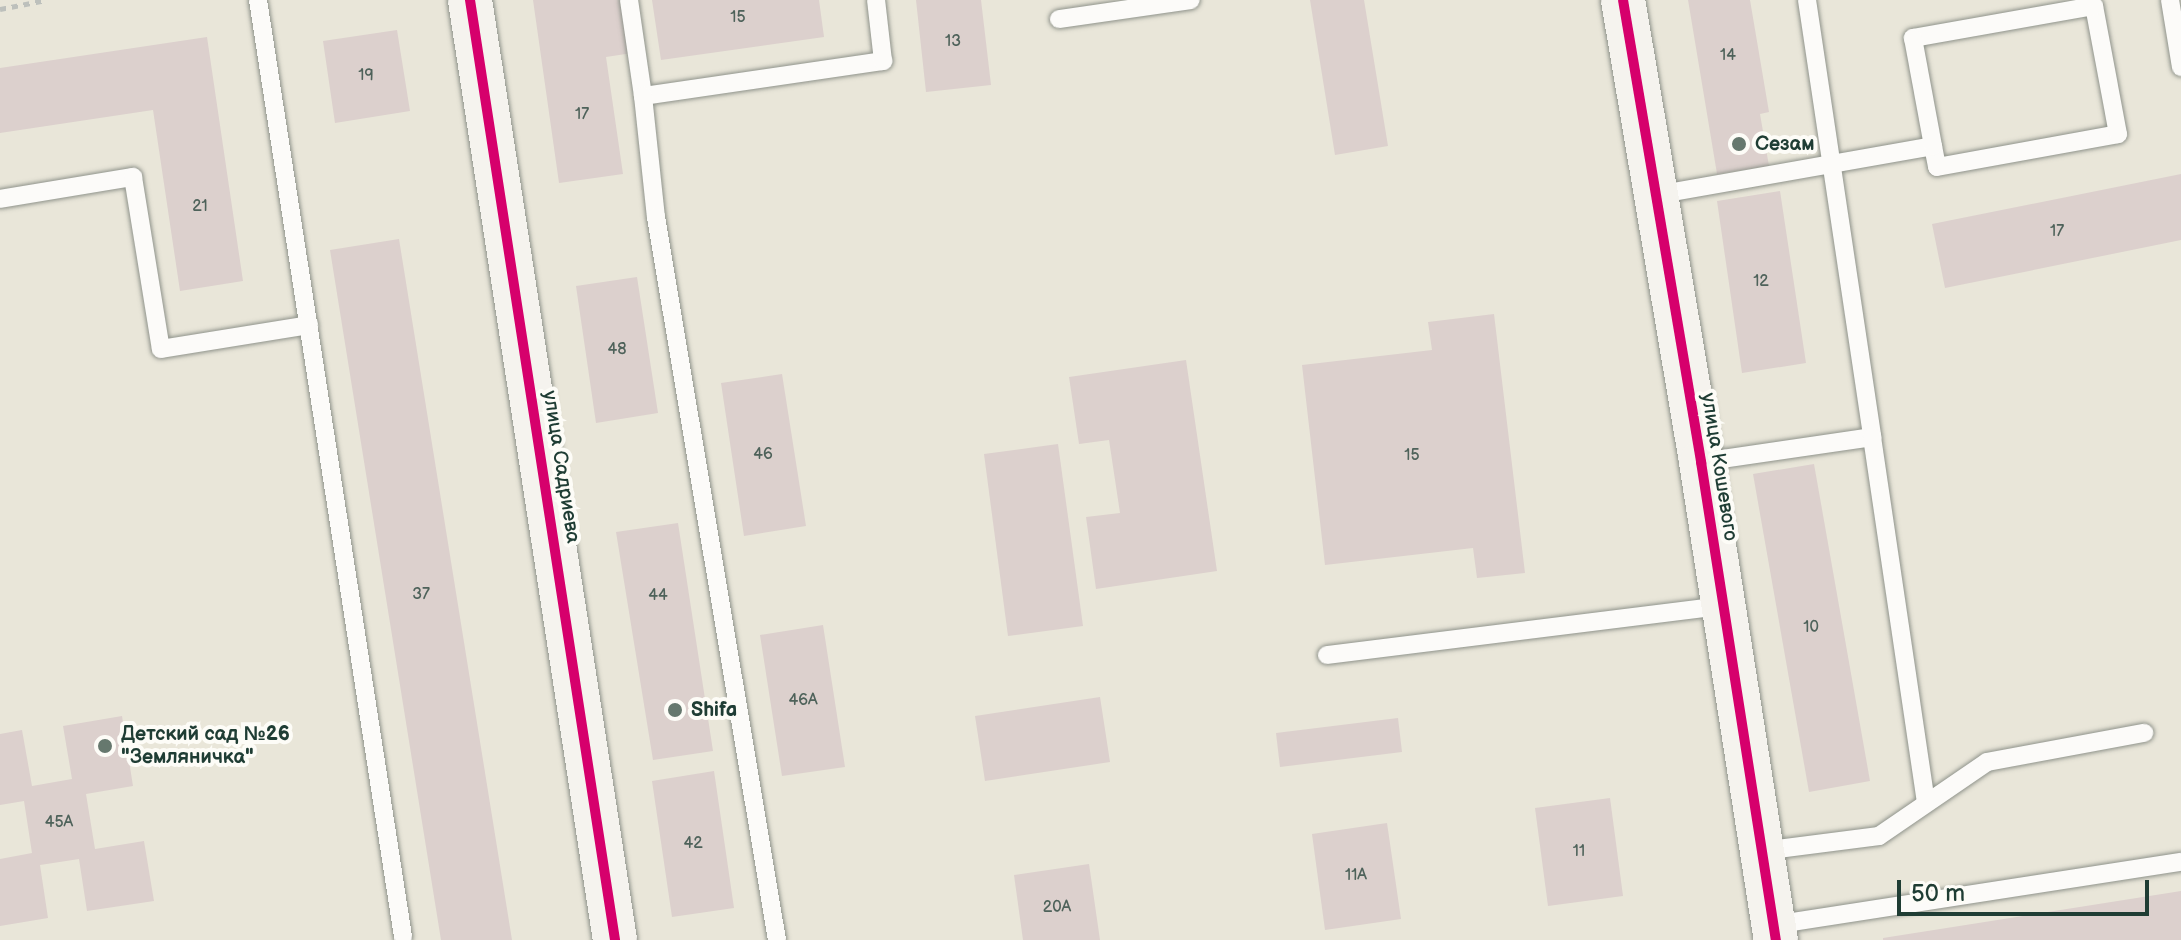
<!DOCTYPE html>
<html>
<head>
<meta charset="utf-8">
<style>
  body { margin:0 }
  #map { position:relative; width:2181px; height:940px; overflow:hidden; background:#e9e6d9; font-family:"Balsamiq Sans",sans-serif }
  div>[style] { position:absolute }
  .building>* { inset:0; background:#dcd0cd }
  .path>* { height:5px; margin-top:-2.5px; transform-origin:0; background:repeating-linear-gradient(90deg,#bdc0bc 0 6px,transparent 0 12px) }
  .roads { filter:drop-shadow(0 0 2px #8f938b) drop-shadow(0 0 2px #8f938b) }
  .lane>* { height:18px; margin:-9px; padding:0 9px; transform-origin:9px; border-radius:9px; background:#fcfbf9 }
  .secondary>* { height:44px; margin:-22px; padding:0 22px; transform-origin:22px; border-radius:22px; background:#f5f3ee }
  .cycleway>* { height:10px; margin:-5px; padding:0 5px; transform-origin:5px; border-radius:5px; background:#d6006c }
  .dots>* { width:22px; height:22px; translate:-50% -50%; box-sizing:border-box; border:4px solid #fdfcf7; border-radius:50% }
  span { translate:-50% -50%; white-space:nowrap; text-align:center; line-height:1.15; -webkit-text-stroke:8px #fdfcf7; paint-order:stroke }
  .number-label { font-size:16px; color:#4e625a }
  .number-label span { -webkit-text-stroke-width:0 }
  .poi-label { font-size:20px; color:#1f3d34; font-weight:700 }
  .left { translate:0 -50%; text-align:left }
  .street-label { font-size:20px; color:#1f3d34 }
  .scale { position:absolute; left:1897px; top:880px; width:252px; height:36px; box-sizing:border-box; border:4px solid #1f3d34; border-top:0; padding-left:10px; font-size:24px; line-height:28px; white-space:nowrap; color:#1f3d34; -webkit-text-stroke:6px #fdfcf7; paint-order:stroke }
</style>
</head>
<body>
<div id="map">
  <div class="building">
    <i style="clip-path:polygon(533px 0,624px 0,632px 53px,606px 57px,623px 174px,559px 183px)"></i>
    <i style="clip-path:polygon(652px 0,819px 0,824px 37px,661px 60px)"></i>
    <i style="clip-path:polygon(916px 0,981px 0,991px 85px,926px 92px)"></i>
    <i style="clip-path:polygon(1310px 0,1364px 0,1388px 146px,1335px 155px)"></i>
    <i style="clip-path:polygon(1688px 0,1750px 0,1769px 112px,1760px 114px,1769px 166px,1717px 174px)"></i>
    <i style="clip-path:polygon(397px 30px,410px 111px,335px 123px,323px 41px)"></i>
    <i style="clip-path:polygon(207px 37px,243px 281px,180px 291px,153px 110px,0 133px,0 68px)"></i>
    <i style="clip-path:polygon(2181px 174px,2181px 240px,1945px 288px,1932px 224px)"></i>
    <i style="clip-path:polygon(1780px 191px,1806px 363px,1742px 373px,1717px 201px)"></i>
    <i style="clip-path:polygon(399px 239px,512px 940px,441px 940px,330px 250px)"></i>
    <i style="clip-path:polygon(637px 277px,658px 413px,596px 423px,576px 286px)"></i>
    <i style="clip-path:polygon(1494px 314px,1525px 573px,1477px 578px,1473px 548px,1325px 565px,1302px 365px,1432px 350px,1428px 322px)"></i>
    <i style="clip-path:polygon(1186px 360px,1217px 571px,1096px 589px,1086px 517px,1120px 513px,1109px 440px,1079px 444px,1069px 377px)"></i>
    <i style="clip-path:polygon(782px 374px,806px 526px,744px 536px,721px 383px)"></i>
    <i style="clip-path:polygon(1058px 444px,1083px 626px,1008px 636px,984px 454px)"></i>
    <i style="clip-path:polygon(1814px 464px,1870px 781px,1809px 792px,1753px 474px)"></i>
    <i style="clip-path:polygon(678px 523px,713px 751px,653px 760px,616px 532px)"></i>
    <i style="clip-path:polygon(823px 625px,845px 767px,782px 776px,760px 635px)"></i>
    <i style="clip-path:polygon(1100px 697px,1110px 762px,985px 781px,975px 716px)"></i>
    <i style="clip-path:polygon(122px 716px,133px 786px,86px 794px,95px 849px,144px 841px,154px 901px,87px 911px,79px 859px,40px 865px,48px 918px,0 926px,0 859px,32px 853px,24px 801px,0 805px,0 734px,22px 730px,32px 786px,72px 779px,63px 726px)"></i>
    <i style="clip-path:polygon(1398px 718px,1402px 752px,1280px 767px,1276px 733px)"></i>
    <i style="clip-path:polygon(714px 771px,734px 908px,672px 917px,652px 781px)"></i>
    <i style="clip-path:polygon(1610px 798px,1623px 896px,1548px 906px,1535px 808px)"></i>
    <i style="clip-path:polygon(1387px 823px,1401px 919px,1325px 930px,1312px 834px)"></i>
    <i style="clip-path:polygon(1089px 864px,1100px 940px,1023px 940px,1014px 875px)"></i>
    <i style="clip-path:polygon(2181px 891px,2181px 940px,1883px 940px,1883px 938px)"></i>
  </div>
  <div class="path">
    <i style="left:0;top:9px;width:47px;rotate:-11.1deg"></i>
  </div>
  <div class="roads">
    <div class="lane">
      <i style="left:258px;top:0;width:948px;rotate:81.2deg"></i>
      <i style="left:629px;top:0;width:97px;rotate:81.7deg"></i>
      <i style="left:643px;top:96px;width:243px;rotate:-8.3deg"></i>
      <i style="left:883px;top:61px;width:61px;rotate:-96.5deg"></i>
      <i style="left:1807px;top:0;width:442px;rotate:81.5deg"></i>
      <i style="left:2170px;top:0;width:68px;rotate:80.7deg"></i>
      <i style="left:1059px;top:19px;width:133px;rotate:-8.2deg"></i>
      <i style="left:643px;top:96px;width:122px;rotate:83.9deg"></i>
      <i style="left:656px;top:217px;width:733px;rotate:80.5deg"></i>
      <i style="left:1656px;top:195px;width:281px;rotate:-10deg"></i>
      <i style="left:1933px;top:146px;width:21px;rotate:79deg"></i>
      <i style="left:1937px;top:167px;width:184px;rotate:-10.3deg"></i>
      <i style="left:2118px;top:134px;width:130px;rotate:-100.6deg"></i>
      <i style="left:2094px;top:6px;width:184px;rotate:170deg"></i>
      <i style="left:1913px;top:38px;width:110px;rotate:79.5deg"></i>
      <i style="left:0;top:199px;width:135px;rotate:-9.4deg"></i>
      <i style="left:133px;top:177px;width:174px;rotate:80.8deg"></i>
      <i style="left:161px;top:349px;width:150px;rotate:-9.2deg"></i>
      <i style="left:1701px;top:462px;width:173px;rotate:-8.3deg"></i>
      <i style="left:1872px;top:437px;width:369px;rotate:81.6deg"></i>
      <i style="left:1327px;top:655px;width:399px;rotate:-7.1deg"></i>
      <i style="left:1762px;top:851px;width:118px;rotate:-7.3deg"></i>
      <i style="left:1879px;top:836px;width:131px;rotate:-34.4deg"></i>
      <i style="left:1987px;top:762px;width:160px;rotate:-10.5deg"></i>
      <i style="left:1773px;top:925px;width:413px;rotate:-8.8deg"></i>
    </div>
    <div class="secondary">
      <i style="left:470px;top:0;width:951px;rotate:81.23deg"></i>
      <i style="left:1623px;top:0;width:469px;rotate:80.4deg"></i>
      <i style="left:1701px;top:462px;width:484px;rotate:81.1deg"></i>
    </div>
  </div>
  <div class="cycleway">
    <i style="left:470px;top:0;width:951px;rotate:81.23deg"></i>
    <i style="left:1623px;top:0;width:469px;rotate:80.4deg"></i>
    <i style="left:1701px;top:462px;width:484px;rotate:81.1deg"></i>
  </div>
  <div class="dots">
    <i style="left:1739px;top:144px;background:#66786e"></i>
    <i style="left:675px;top:710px;background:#66786e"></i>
    <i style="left:105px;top:746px;background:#66786e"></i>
  </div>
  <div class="number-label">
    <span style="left:738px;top:18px">15</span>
    <span style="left:953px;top:42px">13</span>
    <span style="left:1728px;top:56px">14</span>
    <span style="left:366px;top:76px">19</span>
    <span style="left:582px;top:115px">17</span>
    <span style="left:200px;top:207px">21</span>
    <span style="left:2057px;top:232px">17</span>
    <span style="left:1761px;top:282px">12</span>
    <span style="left:617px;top:350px">48</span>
    <span style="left:763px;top:455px">46</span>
    <span style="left:1412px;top:456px">15</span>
    <span style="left:421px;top:595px">37</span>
    <span style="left:658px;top:596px">44</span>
    <span style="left:1811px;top:628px">10</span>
    <span style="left:803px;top:701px">46А</span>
    <span style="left:59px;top:823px">45А</span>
    <span style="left:693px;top:844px">42</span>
    <span style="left:1579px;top:852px">11</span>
    <span style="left:1356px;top:876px">11А</span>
    <span style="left:1057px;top:908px">20А</span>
  </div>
  <div class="poi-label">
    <span class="left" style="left:1755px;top:144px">Сезам</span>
    <span class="left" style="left:691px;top:710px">Shifa</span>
    <span class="left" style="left:121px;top:746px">Детский сад №26<br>"Земляничка"</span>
  </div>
  <div class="street-label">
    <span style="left:561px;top:467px;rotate:81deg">улица Садриева</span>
    <span style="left:1719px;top:467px;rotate:81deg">улица Кошевого</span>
  </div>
  <div class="scale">50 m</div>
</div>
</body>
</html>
